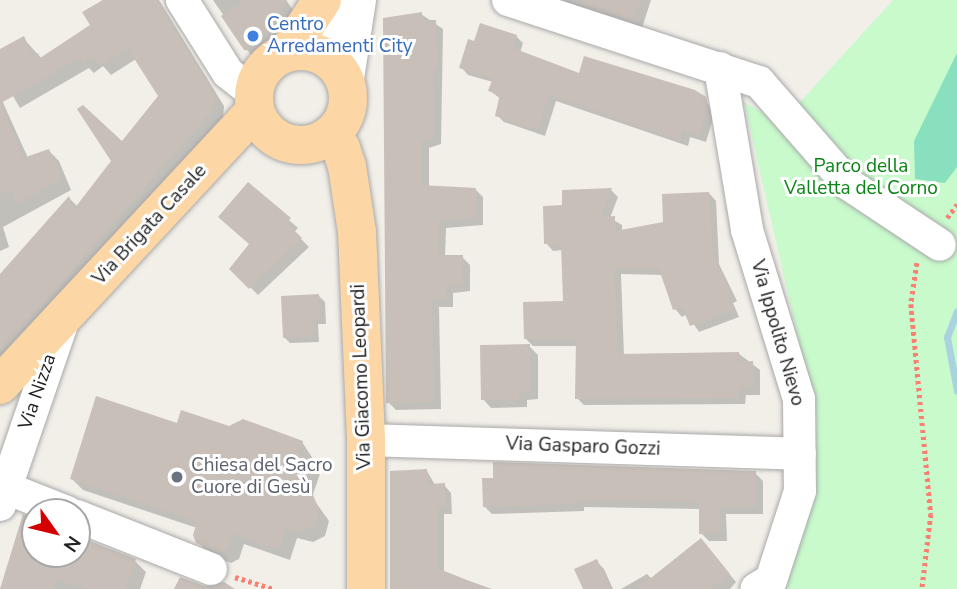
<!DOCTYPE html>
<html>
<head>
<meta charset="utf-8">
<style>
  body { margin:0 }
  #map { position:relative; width:957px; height:589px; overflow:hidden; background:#f2efe9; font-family:"Nunito Sans",sans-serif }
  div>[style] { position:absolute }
  .park>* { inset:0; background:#c8facc }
  .pitch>* { inset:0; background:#88e0be }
  .shadow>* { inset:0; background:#0003 }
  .stream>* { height:7px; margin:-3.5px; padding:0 3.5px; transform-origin:3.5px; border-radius:3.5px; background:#aad3df }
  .building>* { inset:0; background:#c7bfb8 }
  .path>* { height:4.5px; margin-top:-2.25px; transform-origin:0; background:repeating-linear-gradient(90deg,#fa8072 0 3.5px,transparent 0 7px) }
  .roads { filter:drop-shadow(0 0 2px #a9a9a9) drop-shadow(0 0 2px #a9a9a9) }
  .minor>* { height:32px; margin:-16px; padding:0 16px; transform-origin:16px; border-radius:16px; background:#fff }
  .major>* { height:38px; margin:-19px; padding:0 19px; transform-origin:19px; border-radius:19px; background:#fcd6a4 }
  .major>.ring { margin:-19px; padding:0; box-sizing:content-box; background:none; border:38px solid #fcd6a4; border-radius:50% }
  .dots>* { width:19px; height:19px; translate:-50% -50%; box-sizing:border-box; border:4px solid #fff; border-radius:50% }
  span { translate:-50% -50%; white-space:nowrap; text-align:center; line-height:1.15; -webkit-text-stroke:6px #fff; paint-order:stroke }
  .shop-label { font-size:19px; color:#366cbe }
  .left { translate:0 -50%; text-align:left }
  .park-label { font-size:19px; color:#0c8416 }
  .street-label { font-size:19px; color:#222 }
  .worship-label { font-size:19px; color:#5b616d }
  .north { position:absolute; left:21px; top:498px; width:70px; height:70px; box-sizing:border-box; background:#fff; border:2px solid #a7a7a7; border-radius:50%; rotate:124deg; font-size:19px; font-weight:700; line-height:28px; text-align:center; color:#222 }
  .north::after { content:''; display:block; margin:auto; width:24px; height:32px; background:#d40000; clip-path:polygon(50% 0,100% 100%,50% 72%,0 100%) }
</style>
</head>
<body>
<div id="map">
  <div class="park">
    <i style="clip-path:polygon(893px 0,957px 0,957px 589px,780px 589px,817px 421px,744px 102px,781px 123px)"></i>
  </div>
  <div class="pitch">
    <i style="clip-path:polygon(957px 53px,957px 167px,945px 183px,915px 179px,914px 141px)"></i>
  </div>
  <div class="shadow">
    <i style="clip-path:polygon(103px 0,159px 0,224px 106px,223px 118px,0 373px,0 277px,69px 198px,78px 207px,160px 96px,136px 59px,111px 75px,103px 66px,94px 73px,89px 68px,20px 108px,0 74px,0 51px,23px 38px,42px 59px,92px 25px,84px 12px)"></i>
    <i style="clip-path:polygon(213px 0,286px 0,293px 10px,263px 58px,253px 58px)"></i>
    <i style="clip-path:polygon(555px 0,651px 0,642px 28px)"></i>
    <i style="clip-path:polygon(421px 14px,443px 29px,441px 144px,429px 148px,429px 187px,475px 189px,483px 197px,483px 225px,446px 228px,445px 257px,462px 257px,470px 265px,470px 291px,453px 293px,453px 307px,439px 307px,441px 409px,396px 410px,388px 402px)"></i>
    <i style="clip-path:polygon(516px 36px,523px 43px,520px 53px,580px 76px,705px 99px,714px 115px,706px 142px,690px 137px,688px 146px,556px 101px,545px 136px,504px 122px,497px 115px,501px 99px,490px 91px,493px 82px,468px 75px,461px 67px,476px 43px)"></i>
    <i style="clip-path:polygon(0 96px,28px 158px,49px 151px,59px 161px,71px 190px,3px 227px,9px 247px,0 251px)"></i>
    <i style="clip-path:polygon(248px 184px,298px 228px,294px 232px,309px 247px,258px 295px,232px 269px,251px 244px)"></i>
    <i style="clip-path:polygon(611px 190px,618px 197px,610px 218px,622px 225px,622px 232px,665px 224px,709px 193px,716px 201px,719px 264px,737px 301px,733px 303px,739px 317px,699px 332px,687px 314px,682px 317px,675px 309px,663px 275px,621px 274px,624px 356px,738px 353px,760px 370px,760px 395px,746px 395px,745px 404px,584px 405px,577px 398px,578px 346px,533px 346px,526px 339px,565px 303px,563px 250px,553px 251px,546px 243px,563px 207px)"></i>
    <i style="clip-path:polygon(319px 296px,325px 302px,326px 324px,318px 324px,319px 342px,290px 343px,284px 337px)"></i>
    <i style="clip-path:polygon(529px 346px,538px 355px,538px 399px,527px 400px,527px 407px,491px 408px,483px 399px)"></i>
    <i style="clip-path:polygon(178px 426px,229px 428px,302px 442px,321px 471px,312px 497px,329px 521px,325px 536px,313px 542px,297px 538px,290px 560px,244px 544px,239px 559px,231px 563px,209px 554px,198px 542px,197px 528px,83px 490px,72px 479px)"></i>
    <i style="clip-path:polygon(427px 471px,435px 485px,444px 485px,451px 493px,452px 514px,444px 514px,444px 572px,492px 589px,393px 589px)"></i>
    <i style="clip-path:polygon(755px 473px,763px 481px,763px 514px,726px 514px,727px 541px,709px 541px,701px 533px,701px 509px,584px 507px,584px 511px,492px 514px,484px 506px,495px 479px)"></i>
    <i style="clip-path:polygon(35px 521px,35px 554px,77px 554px,77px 538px,135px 561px,146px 572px,140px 589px,0 589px)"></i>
    <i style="clip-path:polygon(701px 540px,736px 582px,730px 589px,621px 589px,647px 574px,652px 579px)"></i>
    <i style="clip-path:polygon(596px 561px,604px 569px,613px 589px,585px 589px)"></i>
  </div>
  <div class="stream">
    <i style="left:957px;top:311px;width:28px;rotate:111deg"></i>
    <i style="left:947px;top:337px;width:55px;rotate:79.5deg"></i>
  </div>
  <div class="building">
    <i style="clip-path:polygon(103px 0,157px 0,215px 95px,214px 108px,0 353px,0 274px,69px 196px,74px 209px,111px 161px,77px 109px,83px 105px,122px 141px,158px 96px,128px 49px,100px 66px,94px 56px,83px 64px,80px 58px,1px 103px,23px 158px,49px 149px,62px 179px,17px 204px,11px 190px,0 194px,0 49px,24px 36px,33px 56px,38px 53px,40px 58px,90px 25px,82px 12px)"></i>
    <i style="clip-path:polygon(245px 0,287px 0,255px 51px,244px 50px,221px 16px)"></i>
    <i style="clip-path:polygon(575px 0,641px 0,634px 22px)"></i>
    <i style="clip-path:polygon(422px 12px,422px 20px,436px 20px,438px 68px,433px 70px,434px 135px,431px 140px,421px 141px,421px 185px,476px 188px,476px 218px,439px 220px,438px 255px,463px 255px,462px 284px,446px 285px,446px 299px,432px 300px,434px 402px,386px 403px,383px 18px)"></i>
    <i style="clip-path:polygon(480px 23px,517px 35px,513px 48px,579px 73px,584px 56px,695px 90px,706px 97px,708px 107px,699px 136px,683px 131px,680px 140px,549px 95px,538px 130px,495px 116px,500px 94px,488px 91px,493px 78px,459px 68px,468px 39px,474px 41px)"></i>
    <i style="clip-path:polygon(248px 182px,291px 218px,287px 223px,302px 238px,249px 289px,229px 269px,249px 244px,218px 217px)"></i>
    <i style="clip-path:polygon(612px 188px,601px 217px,615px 216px,615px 231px,663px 222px,662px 194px,709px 192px,713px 255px,731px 293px,727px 295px,733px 310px,690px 326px,682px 307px,673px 310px,659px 269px,614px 268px,618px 354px,739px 352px,739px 362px,753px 361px,754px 388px,739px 388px,738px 398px,575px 399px,576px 339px,524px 339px,523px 302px,563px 301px,561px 244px,544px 244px,543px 206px,562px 205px,562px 190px)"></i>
    <i style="clip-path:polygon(319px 294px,321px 319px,313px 319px,314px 337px,283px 338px,281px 296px)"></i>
    <i style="clip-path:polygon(530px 344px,530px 391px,519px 392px,519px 400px,481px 400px,480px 345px)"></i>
    <i style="clip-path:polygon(96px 396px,177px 423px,181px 410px,229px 426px,243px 419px,303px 441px,299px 454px,311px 459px,300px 490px,313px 495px,319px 509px,315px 525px,301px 532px,286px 528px,279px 550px,233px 534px,228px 548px,219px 553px,196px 543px,193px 535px,197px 522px,70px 479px)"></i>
    <i style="clip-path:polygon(493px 462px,756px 471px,756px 507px,719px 507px,720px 533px,699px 534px,699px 502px,577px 500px,577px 504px,483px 507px,482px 478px,493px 478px)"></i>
    <i style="clip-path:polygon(427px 469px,428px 484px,445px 483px,445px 507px,437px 507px,437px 568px,489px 589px,390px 589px,390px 471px)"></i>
    <i style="clip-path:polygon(23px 514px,35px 519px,35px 554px,77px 554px,77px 536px,136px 559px,126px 589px,85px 589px,57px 580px,54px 589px,0 589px)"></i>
    <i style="clip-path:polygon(701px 538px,730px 574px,711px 589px,637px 589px)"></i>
    <i style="clip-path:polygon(597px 559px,611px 589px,583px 589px,574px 569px)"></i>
    <i style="clip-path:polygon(180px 577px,205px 586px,224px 582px,235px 589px,174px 589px)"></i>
  </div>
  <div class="path">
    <i style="left:947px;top:218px;width:17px;rotate:-54deg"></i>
    <i style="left:917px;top:263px;width:41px;rotate:98.3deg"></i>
    <i style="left:911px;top:304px;width:211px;rotate:84.6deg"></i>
    <i style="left:931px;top:514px;width:76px;rotate:96.8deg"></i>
    <i style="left:235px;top:577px;width:41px;rotate:17.1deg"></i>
  </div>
  <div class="roads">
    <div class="minor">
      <i style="left:182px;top:0;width:86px;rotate:57.8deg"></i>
      <i style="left:228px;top:73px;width:33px;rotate:38deg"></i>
      <i style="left:508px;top:0;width:264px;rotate:18.1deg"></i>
      <i style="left:759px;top:82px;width:135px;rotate:48.9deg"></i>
      <i style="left:848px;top:184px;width:110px;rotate:33.5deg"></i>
      <i style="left:316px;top:53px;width:17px;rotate:-40deg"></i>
      <i style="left:329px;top:42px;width:47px;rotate:-62.4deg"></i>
      <i style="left:720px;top:68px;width:164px;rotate:80.5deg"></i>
      <i style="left:747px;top:230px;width:177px;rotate:72.9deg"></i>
      <i style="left:799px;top:399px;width:92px;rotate:89.4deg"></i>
      <i style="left:800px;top:491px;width:94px;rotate:108deg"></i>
      <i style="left:771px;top:580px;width:17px;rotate:149deg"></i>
      <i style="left:347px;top:85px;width:86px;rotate:-81.3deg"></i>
      <i style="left:366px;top:440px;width:434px;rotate:1.8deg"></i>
      <i style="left:6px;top:488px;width:66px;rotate:21.5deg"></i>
      <i style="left:0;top:505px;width:194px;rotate:-71.1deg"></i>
      <i style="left:77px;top:516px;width:144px;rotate:21.6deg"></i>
    </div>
    <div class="major">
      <i class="ring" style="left:254px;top:51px;width:56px;height:56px"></i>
      <i style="left:288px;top:52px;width:62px;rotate:-56.8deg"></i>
      <i style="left:330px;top:135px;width:17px;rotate:50deg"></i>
      <i style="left:341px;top:148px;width:19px;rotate:72deg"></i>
      <i style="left:347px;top:166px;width:67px;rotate:81.4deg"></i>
      <i style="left:357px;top:232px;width:208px;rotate:87.5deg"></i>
      <i style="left:366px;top:440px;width:149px;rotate:90deg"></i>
      <i style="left:0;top:385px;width:374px;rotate:-47.1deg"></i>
    </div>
  </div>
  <div class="dots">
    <i style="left:253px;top:36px;background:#3f7fe0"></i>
    <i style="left:177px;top:477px;background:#6b7280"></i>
  </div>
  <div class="shop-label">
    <span class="left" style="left:267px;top:36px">Centro<br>Arredamenti City</span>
  </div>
  <div class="park-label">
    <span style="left:861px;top:178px">Parco della<br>Valletta del Corno</span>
  </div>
  <div class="street-label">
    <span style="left:150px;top:225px;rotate:-47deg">Via Brigata Casale</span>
    <span style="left:777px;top:333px;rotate:74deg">Via Ippolito Nievo</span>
    <span style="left:362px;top:377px;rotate:-92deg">Via Giacomo Leopardi</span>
    <span style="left:38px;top:392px;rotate:-71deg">Via Nizza</span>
    <span style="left:583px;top:447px;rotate:2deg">Via Gasparo Gozzi</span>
  </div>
  <div class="worship-label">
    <span class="left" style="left:191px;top:477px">Chiesa del Sacro<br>Cuore di Gesù</span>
  </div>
  <div class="north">N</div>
</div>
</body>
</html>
